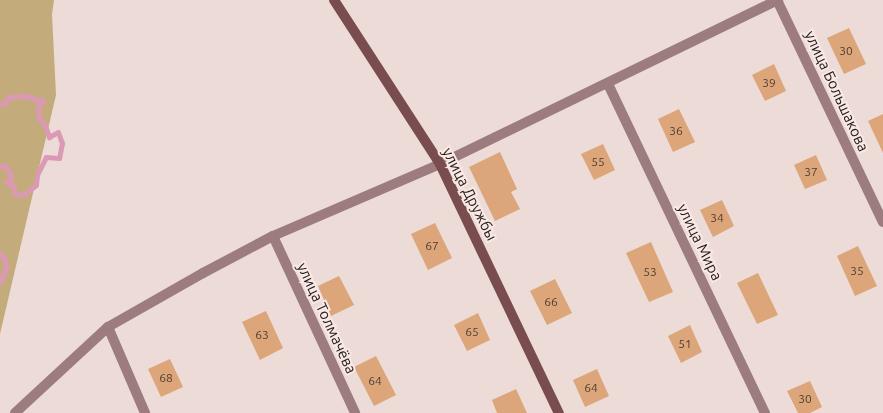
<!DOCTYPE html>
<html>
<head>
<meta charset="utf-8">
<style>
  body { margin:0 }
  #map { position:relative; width:883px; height:413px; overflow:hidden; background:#ecdbd6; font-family:Ubuntu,sans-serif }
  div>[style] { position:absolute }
  .green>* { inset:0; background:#c4ab7b }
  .stream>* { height:5px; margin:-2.5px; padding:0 2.5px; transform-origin:2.5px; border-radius:2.5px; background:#db99b5 }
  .building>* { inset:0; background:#dca67a }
  .street>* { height:10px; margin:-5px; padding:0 5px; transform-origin:5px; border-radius:5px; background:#9c7c7e }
  .secondary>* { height:10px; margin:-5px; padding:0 5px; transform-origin:5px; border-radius:5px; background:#794d50 }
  span { translate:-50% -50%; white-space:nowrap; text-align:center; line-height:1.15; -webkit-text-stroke:4px #f9e8e3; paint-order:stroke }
  .number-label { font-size:12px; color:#4f3d30 }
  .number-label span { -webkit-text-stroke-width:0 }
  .street-label { font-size:15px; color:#201a18 }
</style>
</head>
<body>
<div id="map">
  <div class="green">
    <i style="clip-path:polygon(0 0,54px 0,52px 14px,56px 95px,0 334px)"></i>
  </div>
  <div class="stream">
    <i style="left:0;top:104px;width:4px"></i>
    <i style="left:4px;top:104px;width:9px;rotate:-54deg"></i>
    <i style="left:9px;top:97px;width:16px;rotate:-4deg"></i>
    <i style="left:25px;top:96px;width:19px;rotate:16deg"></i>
    <i style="left:43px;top:101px;width:7px;rotate:135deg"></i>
    <i style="left:38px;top:106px;width:13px;rotate:86deg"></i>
    <i style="left:39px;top:119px;width:8px;rotate:45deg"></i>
    <i style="left:45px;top:125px;width:13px;rotate:72deg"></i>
    <i style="left:49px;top:137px;width:10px;rotate:-29deg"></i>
    <i style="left:58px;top:132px;width:12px;rotate:70deg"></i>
    <i style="left:62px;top:143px;width:15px;rotate:101deg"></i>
    <i style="left:59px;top:158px;width:13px;rotate:-176deg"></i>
    <i style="left:46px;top:157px;width:20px;rotate:117deg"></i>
    <i style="left:37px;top:175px;width:10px;rotate:96deg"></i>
    <i style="left:36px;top:185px;width:16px;rotate:142deg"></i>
    <i style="left:23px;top:195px;width:8px;rotate:-173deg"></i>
    <i style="left:15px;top:194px;width:7px;rotate:-98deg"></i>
    <i style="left:14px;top:187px;width:9px;rotate:-144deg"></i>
    <i style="left:7px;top:182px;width:5px;rotate:-37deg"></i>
    <i style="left:11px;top:179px;width:6px;rotate:-99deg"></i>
    <i style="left:10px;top:173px;width:9px;rotate:-126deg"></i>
    <i style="left:5px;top:166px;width:5px;rotate:180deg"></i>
    <i style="left:0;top:254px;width:8px;rotate:50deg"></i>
    <i style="left:5px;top:260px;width:8px;rotate:83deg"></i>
    <i style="left:6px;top:268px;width:15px;rotate:113deg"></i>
  </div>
  <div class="building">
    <i style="clip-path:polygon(849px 28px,866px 64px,844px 74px,827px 38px)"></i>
    <i style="clip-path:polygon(774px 64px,786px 91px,765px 101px,752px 75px)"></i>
    <i style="clip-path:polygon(679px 109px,695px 142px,673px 152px,658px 119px)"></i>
    <i style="clip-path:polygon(883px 114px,883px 153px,868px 121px)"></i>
    <i style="clip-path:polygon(603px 144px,615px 170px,594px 180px,581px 154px)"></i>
    <i style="clip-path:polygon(500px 152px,517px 189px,511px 192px,520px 209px,495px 221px,469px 167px)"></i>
    <i style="clip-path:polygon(816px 155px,827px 180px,805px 189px,794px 165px)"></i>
    <i style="clip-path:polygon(722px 200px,734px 226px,713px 237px,700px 210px)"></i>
    <i style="clip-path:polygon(435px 223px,452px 258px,428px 270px,411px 234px)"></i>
    <i style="clip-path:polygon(651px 242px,673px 292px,649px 302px,626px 253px)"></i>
    <i style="clip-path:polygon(858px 246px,877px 286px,855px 296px,837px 256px)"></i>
    <i style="clip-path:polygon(758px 273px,778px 315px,757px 324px,737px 283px)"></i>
    <i style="clip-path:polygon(339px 276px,354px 305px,331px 316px,318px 286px)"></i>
    <i style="clip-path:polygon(555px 279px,572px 313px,547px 325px,530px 291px)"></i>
    <i style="clip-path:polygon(266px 311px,283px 348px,260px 360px,242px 322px)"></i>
    <i style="clip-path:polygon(478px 313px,490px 340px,467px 351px,454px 325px)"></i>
    <i style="clip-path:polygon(690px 325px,702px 352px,681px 363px,668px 336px)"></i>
    <i style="clip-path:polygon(376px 356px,396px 395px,374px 406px,354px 367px)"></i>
    <i style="clip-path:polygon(170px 359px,183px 387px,161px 397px,148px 369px)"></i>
    <i style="clip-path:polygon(597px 369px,609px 396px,585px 407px,573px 380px)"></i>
    <i style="clip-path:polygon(810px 381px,822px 407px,810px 413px,798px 413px,787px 391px)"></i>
    <i style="clip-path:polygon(516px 389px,527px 413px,497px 413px,492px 400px)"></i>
  </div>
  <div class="street">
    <i style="left:777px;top:0;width:246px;rotate:64.5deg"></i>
    <i style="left:608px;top:84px;width:365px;rotate:64.5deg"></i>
    <i style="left:273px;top:236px;width:195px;rotate:65.1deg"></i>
    <i style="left:108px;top:327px;width:94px;rotate:66.7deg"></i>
    <i style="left:15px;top:413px;width:127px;rotate:-42.8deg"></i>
    <i style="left:108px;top:327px;width:109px;rotate:-29.6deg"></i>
    <i style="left:203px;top:273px;width:79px;rotate:-27.9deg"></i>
    <i style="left:273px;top:236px;width:182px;rotate:-23.3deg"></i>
    <i style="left:440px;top:164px;width:376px;rotate:-25.9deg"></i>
  </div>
  <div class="secondary">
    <i style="left:334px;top:0;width:195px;rotate:57.1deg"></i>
    <i style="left:440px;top:164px;width:276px;rotate:64.5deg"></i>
  </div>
  <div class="number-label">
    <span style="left:846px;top:51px">30</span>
    <span style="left:769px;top:83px">39</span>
    <span style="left:676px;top:131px">36</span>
    <span style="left:598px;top:162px">55</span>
    <span style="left:811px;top:172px">37</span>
    <span style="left:717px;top:218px">34</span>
    <span style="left:432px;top:246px">67</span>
    <span style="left:857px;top:271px">35</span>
    <span style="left:650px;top:272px">53</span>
    <span style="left:551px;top:302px">66</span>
    <span style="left:472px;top:332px">65</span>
    <span style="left:262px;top:335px">63</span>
    <span style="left:685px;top:344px">51</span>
    <span style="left:166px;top:378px">68</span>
    <span style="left:375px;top:381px">64</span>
    <span style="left:591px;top:388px">64</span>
    <span style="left:805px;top:399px">30</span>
  </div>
  <div class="street-label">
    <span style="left:837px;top:91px;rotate:65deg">улица Большакова</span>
    <span style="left:470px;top:194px;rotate:63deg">улица Дружбы</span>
    <span style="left:700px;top:242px;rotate:64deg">улица Мира</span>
    <span style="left:327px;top:318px;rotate:65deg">улица Толмачёва</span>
  </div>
</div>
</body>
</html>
